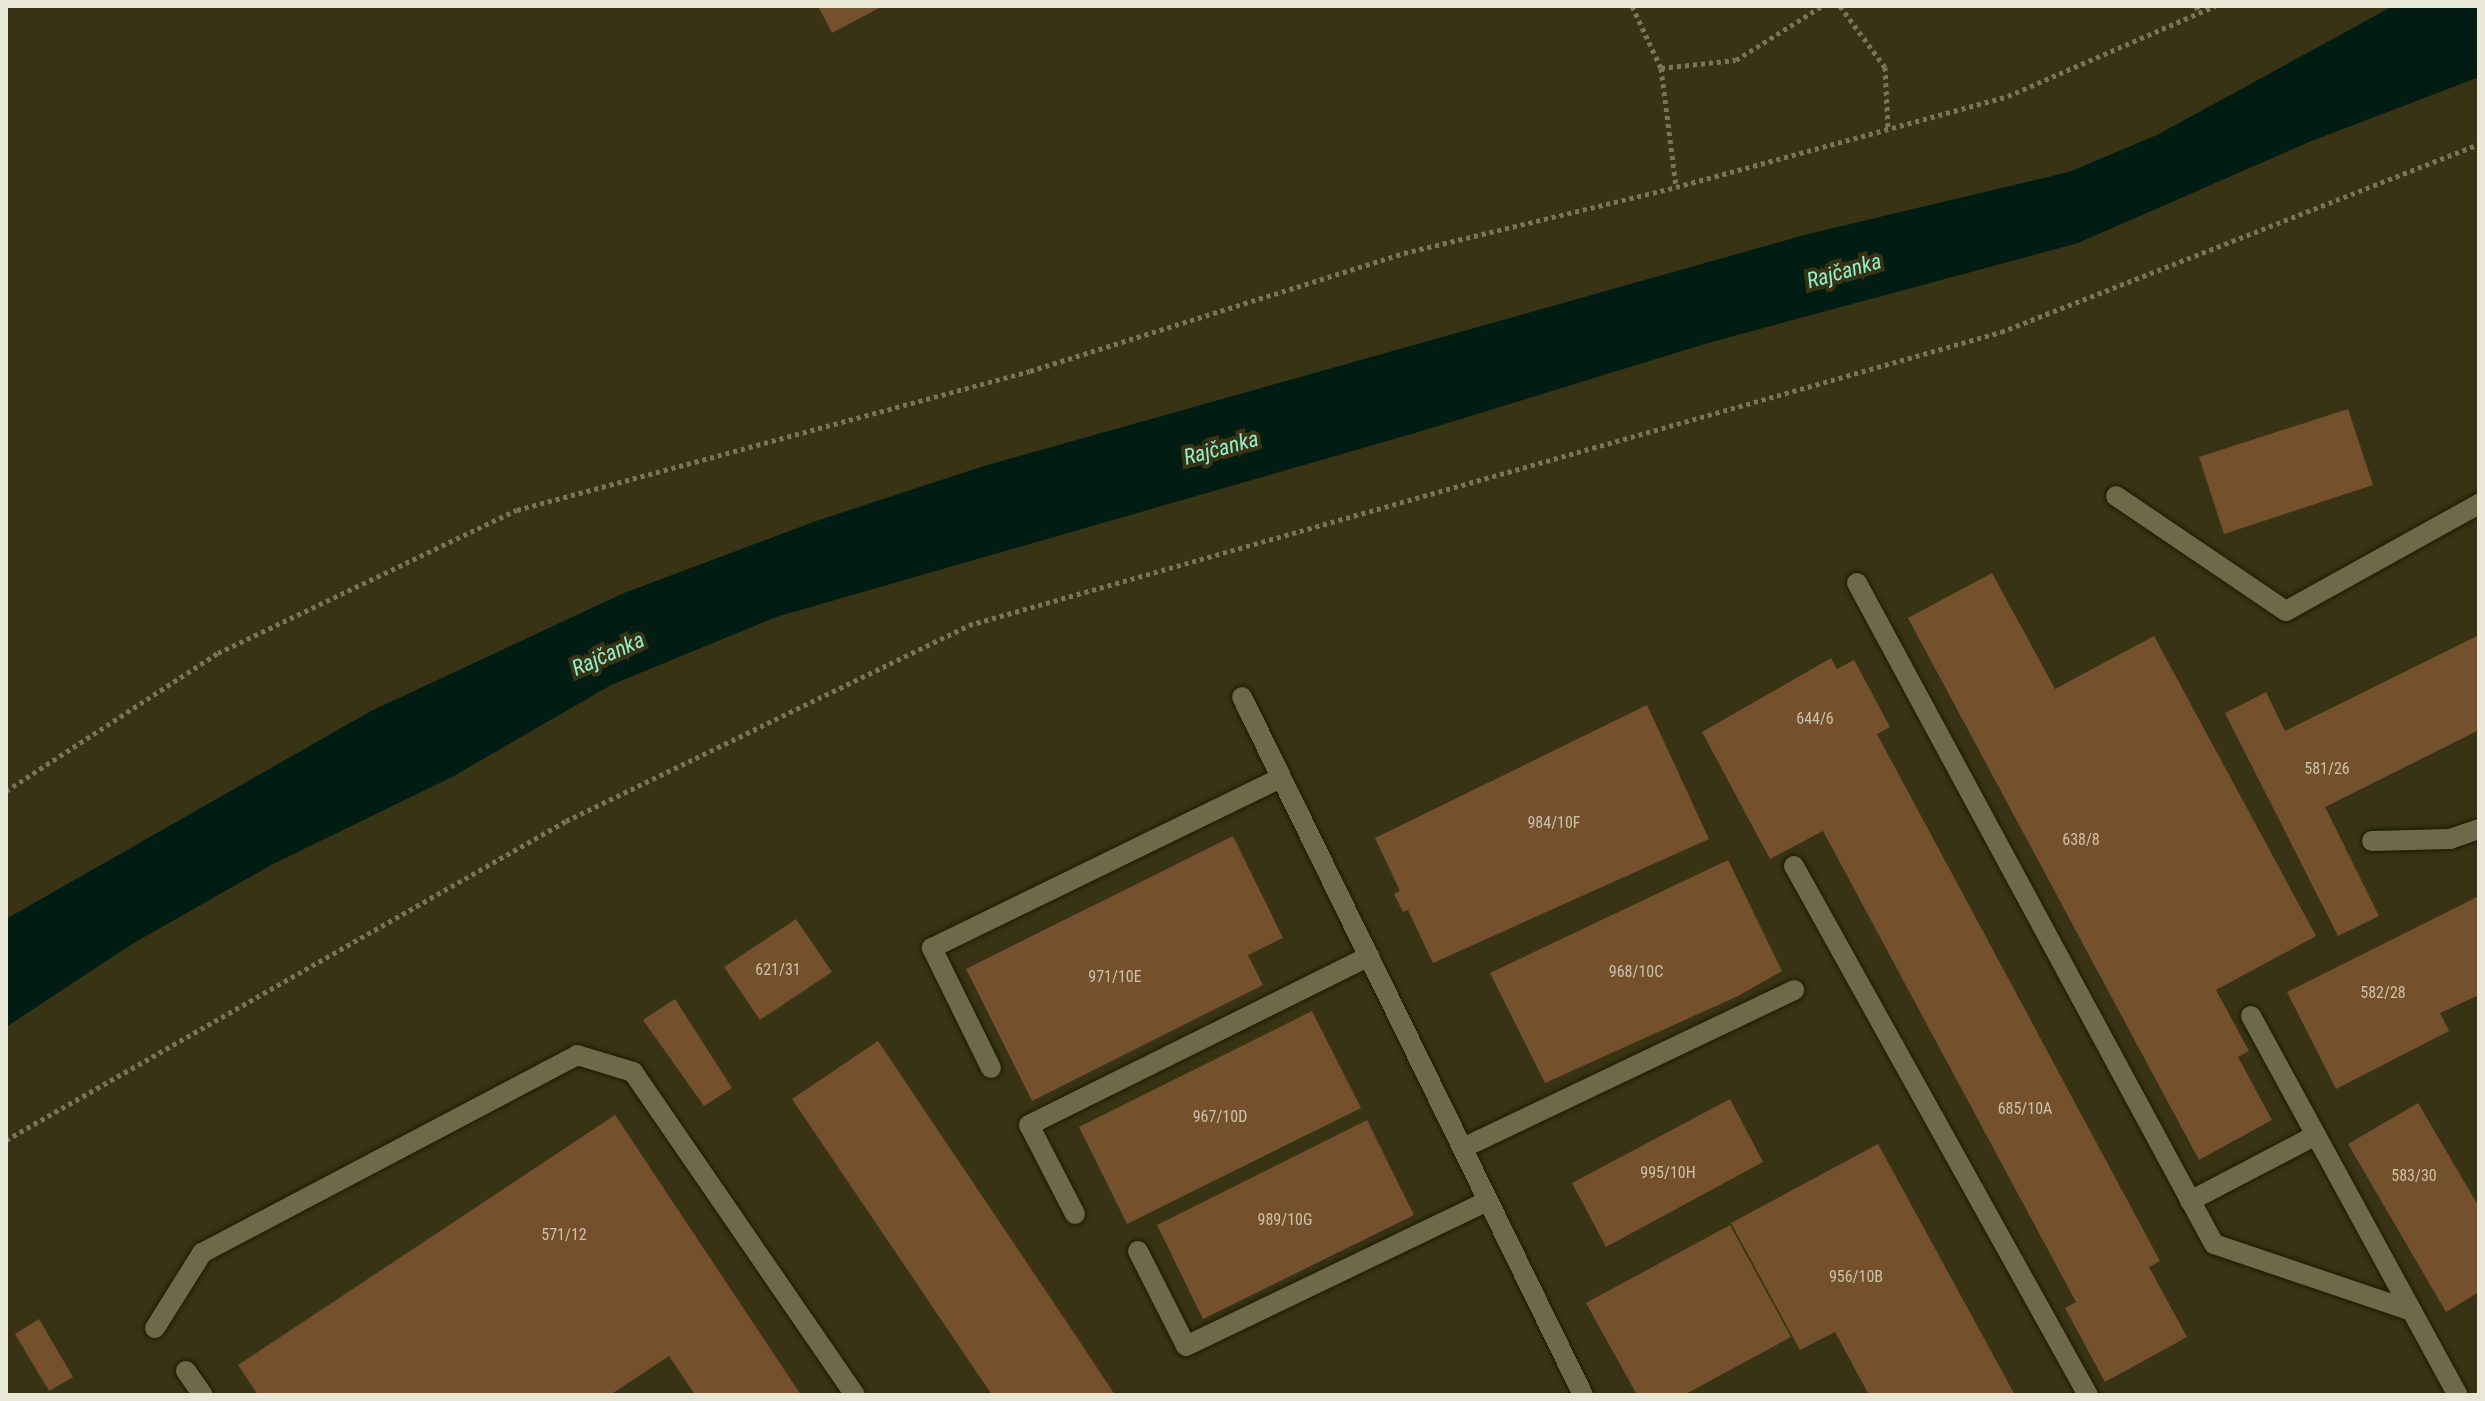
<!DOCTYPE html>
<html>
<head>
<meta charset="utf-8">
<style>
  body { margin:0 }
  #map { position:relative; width:2485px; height:1401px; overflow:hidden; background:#373314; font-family:"Roboto Condensed",sans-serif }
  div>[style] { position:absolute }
  .water>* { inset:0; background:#001c13 }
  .building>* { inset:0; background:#74512c }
  .path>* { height:5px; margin-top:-2.5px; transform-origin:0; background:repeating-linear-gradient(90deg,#78755b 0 4px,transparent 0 8px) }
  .roads { filter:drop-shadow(0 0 2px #1e1a00) drop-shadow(0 0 2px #1e1a00) }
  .service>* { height:20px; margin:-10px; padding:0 10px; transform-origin:10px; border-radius:10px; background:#6d6949 }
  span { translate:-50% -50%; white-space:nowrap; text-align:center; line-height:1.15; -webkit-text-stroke:8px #373314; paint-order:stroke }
  .number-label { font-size:16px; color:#ccc2ac }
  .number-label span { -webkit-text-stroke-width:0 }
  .water-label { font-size:22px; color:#90edce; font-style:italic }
  .frame { position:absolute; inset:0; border:8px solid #e9e7d6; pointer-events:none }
</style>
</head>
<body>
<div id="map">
  <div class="water">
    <i style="clip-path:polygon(2393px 6px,2479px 6px,2479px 77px,2309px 142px,2078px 243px,1708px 343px,1415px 433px,776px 617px,611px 685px,452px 777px,271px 865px,132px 944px,6px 1027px,6px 919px,371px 711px,624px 593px,816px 521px,984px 466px,1808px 234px,2069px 172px,2157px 135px)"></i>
  </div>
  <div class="building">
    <i style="clip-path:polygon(818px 6px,883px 6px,832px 33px)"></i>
    <i style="clip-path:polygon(2348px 409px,2373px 485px,2224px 534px,2199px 457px)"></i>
    <i style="clip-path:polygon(1992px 573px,2055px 689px,2154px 636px,2316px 936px,2216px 990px,2249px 1051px,2238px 1057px,2272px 1120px,2199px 1160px,1908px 618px)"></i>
    <i style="clip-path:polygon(2479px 635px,2479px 730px,2325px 807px,2379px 916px,2338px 936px,2225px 713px,2266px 692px,2285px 731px)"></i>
    <i style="clip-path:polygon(1831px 658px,1837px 669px,1854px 660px,1890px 727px,1877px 734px,2160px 1261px,2149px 1267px,2187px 1337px,2105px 1382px,2065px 1308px,2076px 1302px,1823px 831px,1770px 859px,1702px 732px)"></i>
    <i style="clip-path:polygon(1647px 705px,1709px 839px,1433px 963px,1408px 910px,1403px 912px,1394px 894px,1400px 891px,1375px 838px)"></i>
    <i style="clip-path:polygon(1233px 836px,1283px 938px,1248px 955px,1263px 985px,1032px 1101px,966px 969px)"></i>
    <i style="clip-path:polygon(1728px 860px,1782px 971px,1738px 996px,1545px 1083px,1490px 973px)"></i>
    <i style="clip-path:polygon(2479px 896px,2479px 995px,2440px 1013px,2449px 1031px,2336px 1089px,2287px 992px)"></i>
    <i style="clip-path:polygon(796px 919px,832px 972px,760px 1020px,724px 967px)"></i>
    <i style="clip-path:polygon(675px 999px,732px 1088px,704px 1106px,643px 1020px)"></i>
    <i style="clip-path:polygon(1312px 1011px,1361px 1108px,1127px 1224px,1079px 1127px)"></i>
    <i style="clip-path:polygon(878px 1041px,1074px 1333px,1115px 1395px,992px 1395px,792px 1099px)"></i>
    <i style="clip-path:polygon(1730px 1099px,1763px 1162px,1606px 1247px,1572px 1183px)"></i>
    <i style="clip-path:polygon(2418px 1103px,2479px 1207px,2479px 1292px,2446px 1312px,2348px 1144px)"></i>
    <i style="clip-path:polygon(615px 1115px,801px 1395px,695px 1395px,669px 1356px,610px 1395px,258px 1395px,238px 1365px)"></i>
    <i style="clip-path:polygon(1367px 1120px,1414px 1215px,1203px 1319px,1157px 1225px)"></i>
    <i style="clip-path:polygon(1878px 1144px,2015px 1395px,1869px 1395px,1835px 1332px,1800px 1350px,1731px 1223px)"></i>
    <i style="clip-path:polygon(1730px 1225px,1791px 1337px,1684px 1395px,1637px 1395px,1586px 1303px)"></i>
    <i style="clip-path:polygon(39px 1319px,73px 1377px,49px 1391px,15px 1334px)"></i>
  </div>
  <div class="path">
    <i style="left:1632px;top:6px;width:68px;rotate:64.9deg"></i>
    <i style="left:1661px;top:68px;width:120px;rotate:82.8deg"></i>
    <i style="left:1840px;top:6px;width:76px;rotate:53.6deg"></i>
    <i style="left:1885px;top:67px;width:61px;rotate:87.2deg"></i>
    <i style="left:2196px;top:6px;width:8px;rotate:60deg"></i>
    <i style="left:1661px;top:68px;width:75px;rotate:-6.1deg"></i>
    <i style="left:1736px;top:60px;width:102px;rotate:-32.1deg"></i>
    <i style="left:6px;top:791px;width:253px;rotate:-33.1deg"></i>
    <i style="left:218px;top:653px;width:331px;rotate:-25.6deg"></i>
    <i style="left:517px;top:510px;width:531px;rotate:-15.16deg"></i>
    <i style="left:1030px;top:371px;width:392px;rotate:-17.5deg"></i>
    <i style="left:1404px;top:253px;width:280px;rotate:-13.6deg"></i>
    <i style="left:1676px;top:187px;width:344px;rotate:-15.3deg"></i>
    <i style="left:2008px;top:96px;width:226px;rotate:-23.5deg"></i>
    <i style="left:6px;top:1140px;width:644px;rotate:-29.67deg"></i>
    <i style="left:566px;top:821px;width:448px;rotate:-25.9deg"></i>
    <i style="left:969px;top:625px;width:1073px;rotate:-15.85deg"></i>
    <i style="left:2001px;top:332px;width:514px;rotate:-21.47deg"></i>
  </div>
  <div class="roads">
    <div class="service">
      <i style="left:2116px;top:496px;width:205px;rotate:34.1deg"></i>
      <i style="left:2286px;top:611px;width:221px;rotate:-29deg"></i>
      <i style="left:1857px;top:583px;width:751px;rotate:61.63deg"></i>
      <i style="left:2214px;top:1244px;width:209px;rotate:18.7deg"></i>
      <i style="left:1242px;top:697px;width:777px;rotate:63.96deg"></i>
      <i style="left:2372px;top:841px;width:78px;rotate:-1.5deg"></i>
      <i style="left:2450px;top:839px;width:31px;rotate:-19deg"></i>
      <i style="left:1794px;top:866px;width:605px;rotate:60.94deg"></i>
      <i style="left:2251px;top:1016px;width:432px;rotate:61.4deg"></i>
      <i style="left:991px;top:1068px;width:134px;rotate:-116.2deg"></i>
      <i style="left:932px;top:948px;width:388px;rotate:-26deg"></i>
      <i style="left:1463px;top:1148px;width:367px;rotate:-25.5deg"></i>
      <i style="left:2190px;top:1201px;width:142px;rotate:-27.6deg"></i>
      <i style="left:1075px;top:1214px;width:100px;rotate:-117.3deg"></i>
      <i style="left:1029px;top:1125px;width:380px;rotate:-26.4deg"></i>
      <i style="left:1138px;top:1251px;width:106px;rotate:63.2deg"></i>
      <i style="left:1186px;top:1346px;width:334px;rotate:-25.7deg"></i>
      <i style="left:155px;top:1328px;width:89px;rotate:-57.9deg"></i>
      <i style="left:202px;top:1253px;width:424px;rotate:-27.8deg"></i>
      <i style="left:577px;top:1055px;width:59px;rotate:16.9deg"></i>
      <i style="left:633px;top:1072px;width:392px;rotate:55.5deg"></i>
      <i style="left:186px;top:1371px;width:29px;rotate:55deg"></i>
    </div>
  </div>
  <div class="number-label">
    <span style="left:1815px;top:719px">644/6</span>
    <span style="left:2327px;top:769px">581/26</span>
    <span style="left:1554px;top:823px">984/10F</span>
    <span style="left:2081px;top:840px">638/8</span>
    <span style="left:778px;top:970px">621/31</span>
    <span style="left:1636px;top:972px">968/10C</span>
    <span style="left:1115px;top:977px">971/10E</span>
    <span style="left:2383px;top:993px">582/28</span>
    <span style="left:2025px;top:1109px">685/10A</span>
    <span style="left:1220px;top:1117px">967/10D</span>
    <span style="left:1668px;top:1173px">995/10H</span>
    <span style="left:2414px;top:1176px">583/30</span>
    <span style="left:1285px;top:1220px">989/10G</span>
    <span style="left:564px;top:1235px">571/12</span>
    <span style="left:1856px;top:1277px">956/10B</span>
  </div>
  <div class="water-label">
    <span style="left:1844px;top:271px;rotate:-16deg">Rajčanka</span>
    <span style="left:1221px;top:448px;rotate:-15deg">Rajčanka</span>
    <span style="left:608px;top:654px;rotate:-24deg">Rajčanka</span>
  </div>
  <div class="frame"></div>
</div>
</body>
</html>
